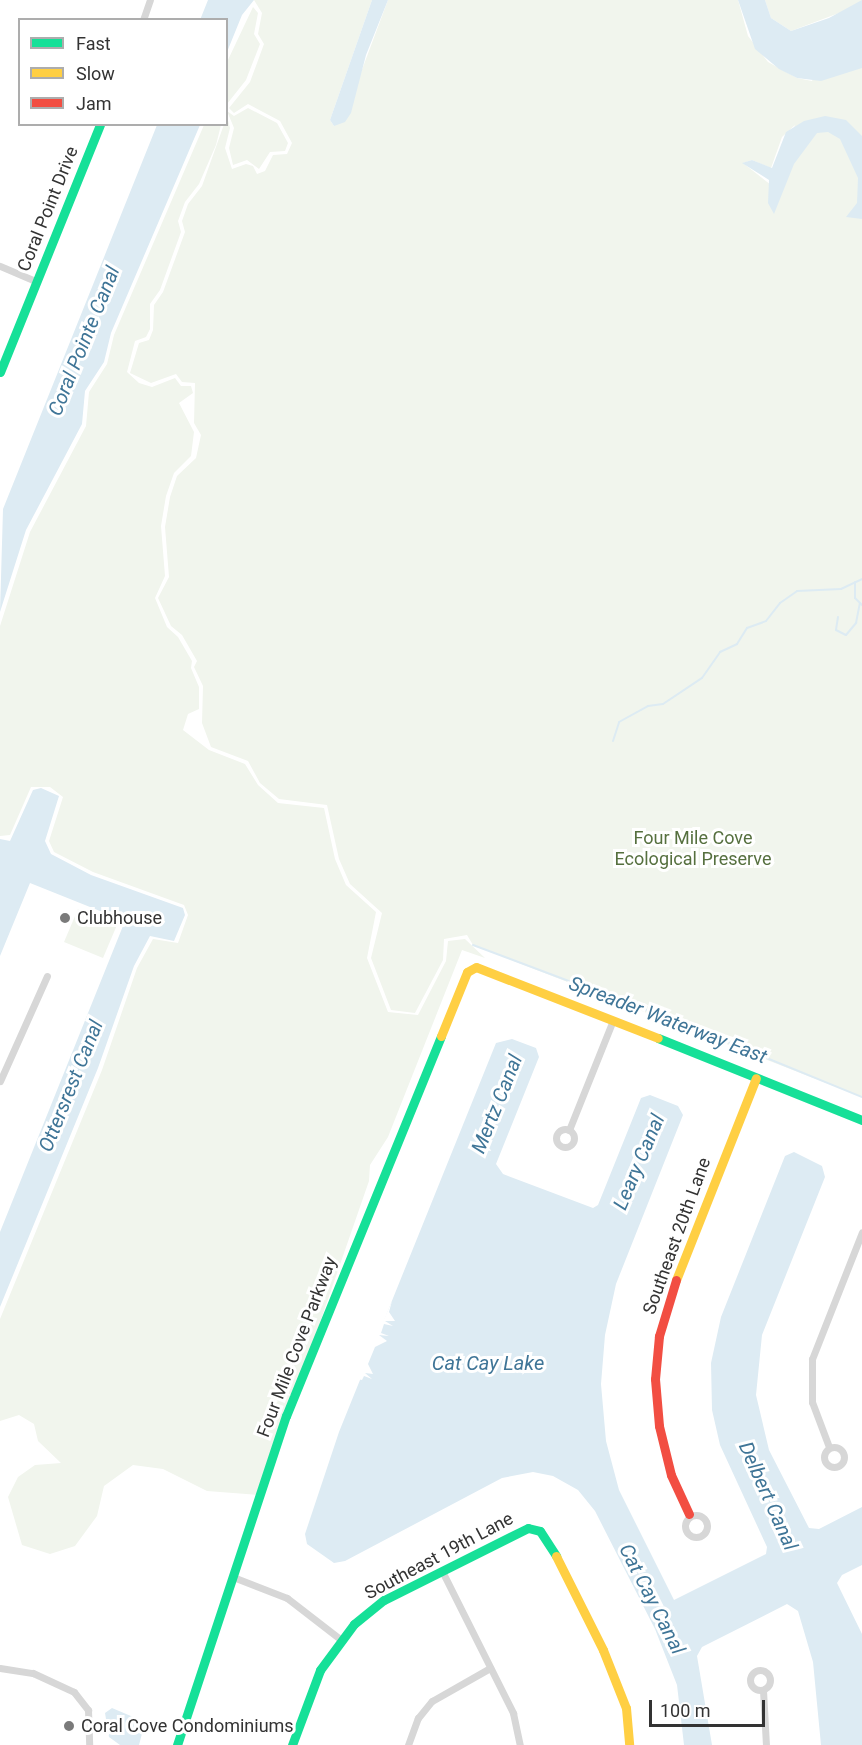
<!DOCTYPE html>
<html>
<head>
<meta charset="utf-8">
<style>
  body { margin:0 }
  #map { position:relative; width:862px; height:1745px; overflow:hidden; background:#fff; font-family:Roboto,sans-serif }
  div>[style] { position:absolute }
  .green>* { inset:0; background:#f1f5ed }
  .water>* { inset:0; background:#ddebf3 }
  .pier>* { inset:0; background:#fff }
  .stream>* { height:2px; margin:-1px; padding:0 1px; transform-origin:1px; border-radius:1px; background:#ddebf3 }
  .street>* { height:7px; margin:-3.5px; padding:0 3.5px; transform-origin:3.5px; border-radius:3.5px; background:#d7d7d7 }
  .street>.ring { margin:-3.5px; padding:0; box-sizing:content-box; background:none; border:7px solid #d7d7d7; border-radius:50% }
  .fast>* { height:9px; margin:-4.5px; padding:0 4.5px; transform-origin:4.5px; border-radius:4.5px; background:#16e098 }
  .slow>* { height:9px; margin:-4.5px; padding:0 4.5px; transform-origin:4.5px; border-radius:4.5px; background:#ffcf43 }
  .jam>* { height:9px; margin:-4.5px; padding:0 4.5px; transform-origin:4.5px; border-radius:4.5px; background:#f24e42 }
  .dots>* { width:16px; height:16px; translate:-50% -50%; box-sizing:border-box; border:3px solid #fff; border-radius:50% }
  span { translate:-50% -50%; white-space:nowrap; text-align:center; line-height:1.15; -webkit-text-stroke:6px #fff; paint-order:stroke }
  .street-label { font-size:18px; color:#333 }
  .park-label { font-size:18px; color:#56703f }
  .poi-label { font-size:18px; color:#333 }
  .left { translate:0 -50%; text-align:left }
  .water-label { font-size:20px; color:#3f7597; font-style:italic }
  .legend { position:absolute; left:18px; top:18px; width:210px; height:108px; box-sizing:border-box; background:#fff; border:2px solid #adadad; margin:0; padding:8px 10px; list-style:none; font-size:18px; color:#333 }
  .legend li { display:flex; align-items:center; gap:12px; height:30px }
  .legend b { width:30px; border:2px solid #adadad }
  .scale { position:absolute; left:649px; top:1700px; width:116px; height:27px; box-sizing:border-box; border:3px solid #333; border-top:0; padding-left:8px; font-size:18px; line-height:21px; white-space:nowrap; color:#333; -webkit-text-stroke:4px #fff; paint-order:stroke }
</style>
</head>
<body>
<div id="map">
  <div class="green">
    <i style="clip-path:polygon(evenodd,254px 0,372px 0,330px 120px,334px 126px,357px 83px,388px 0,738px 0,748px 36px,768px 62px,797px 78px,812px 81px,839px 13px,791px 31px,771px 18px,765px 0,862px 0,862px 1097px,473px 945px,467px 935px,444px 939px,443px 960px,415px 1013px,391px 1010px,371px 958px,382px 913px,350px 884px,339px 859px,327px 805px,279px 799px,260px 783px,248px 761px,211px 747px,202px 723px,203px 686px,194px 667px,197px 661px,182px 635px,171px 626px,158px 598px,169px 577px,165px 527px,170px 497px,177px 476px,196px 458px,201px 435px,194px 423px,195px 383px,182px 382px,176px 374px,151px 383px,130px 373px,139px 343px,149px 340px,153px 330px,154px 305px,163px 292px,185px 232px,182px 221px,188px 204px,202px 186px,227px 116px,230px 128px,225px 148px,232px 169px,246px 164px,253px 166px,257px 174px,265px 171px,273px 155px,287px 154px,292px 143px,280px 121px,248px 104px,234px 113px,229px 108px,250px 82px,264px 44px,258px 34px,262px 13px,254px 0,795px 125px,771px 185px,743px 163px,752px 160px,771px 168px,782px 137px,795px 125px)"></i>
    <i style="clip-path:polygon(253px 7px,258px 13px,254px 34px,260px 44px,246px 80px,227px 104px,227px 62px)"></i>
    <i style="clip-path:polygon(248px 108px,277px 123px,288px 143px,285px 151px,270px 152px,259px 169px,247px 160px,233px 165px,229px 148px,234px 128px,227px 111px,234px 116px)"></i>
    <i style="clip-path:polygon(204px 125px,221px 125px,216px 145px,199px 184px,185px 202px,178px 221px,181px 232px,160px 290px,150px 304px,150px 329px,146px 337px,135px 341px,127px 372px,139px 383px,152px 387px,175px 378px,181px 386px,191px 386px,193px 393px,179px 403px,194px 432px,191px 456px,174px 473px,166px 496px,161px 526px,165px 576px,155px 598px,167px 627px,178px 637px,192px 661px,191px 668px,199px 687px,199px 709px,188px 714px,183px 730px,209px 750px,245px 764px,258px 785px,278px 803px,324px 808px,335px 859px,346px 885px,376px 912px,367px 958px,388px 1012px,418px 1015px,446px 961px,448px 941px,465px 939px,485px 958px,462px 950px,388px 1137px,370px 1165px,369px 1181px,260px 1495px,207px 1491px,163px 1469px,133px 1465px,104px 1486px,97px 1516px,75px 1546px,50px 1554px,22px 1545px,8px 1497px,18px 1477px,35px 1465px,61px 1463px,38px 1441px,34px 1424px,19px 1415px,0 1421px,0 1319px,102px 1070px,137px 968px,153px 939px,178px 943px,188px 915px,184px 905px,93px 872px,54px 852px,49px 841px,63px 797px,50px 787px,31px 787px,10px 835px,0 836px,0 626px,30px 532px,86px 426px,89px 392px,107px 364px,114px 335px)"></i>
    <i style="clip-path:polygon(78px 909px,117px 925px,103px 958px,64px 942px)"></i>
  </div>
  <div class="water">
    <i style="clip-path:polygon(208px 0,254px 0,242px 15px,227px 52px,226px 20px,200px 20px)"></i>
    <i style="clip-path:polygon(372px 0,388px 0,366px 55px,351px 113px,345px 122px,334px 126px,330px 120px)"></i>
    <i style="clip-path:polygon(738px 0,765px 0,771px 18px,791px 31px,829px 18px,862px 0,862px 68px,821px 81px,797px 78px,779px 69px,755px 49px)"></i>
    <i style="clip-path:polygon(825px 116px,846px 120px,862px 136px,862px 219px,846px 217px,857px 203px,858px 178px,840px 139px,828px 132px,817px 133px,794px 164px,774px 214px,768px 203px,769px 180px,742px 163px,752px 160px,772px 168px,786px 132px,804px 121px)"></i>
    <i style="clip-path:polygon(157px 125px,200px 125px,111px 333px,104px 362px,85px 391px,82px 424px,26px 530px,0 612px,3px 509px)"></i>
    <i style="clip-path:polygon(41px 788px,59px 796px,45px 841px,51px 854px,91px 875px,183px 908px,185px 915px,174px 941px,150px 936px,134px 966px,98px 1068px,0 1307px,0 1232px,125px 921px,30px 883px,0 956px,0 839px,10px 841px,33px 790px)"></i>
    <i style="clip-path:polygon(512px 1039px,536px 1048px,539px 1057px,496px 1164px,503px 1174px,593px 1208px,598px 1205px,641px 1098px,650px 1095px,678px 1106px,683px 1115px,616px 1284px,605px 1335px,601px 1384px,606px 1441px,619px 1490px,674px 1600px,766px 1554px,767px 1547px,720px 1445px,712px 1410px,711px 1363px,721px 1317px,785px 1156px,794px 1152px,822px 1166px,825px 1177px,762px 1335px,756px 1395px,769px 1450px,809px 1528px,819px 1529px,862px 1507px,862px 1565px,842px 1575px,837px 1583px,862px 1634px,862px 1745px,821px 1745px,813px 1662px,798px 1611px,787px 1604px,702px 1647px,697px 1656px,712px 1745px,684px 1745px,677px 1685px,655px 1629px,595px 1511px,578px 1490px,553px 1476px,533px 1472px,502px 1478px,345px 1561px,334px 1563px,307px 1544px,305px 1534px,339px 1432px,496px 1043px)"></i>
    <i style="clip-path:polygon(112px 1708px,145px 1722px,139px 1745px,120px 1745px,109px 1737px,105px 1713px)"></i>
  </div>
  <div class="pier">
    <i style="clip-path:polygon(392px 1301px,389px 1312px,395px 1321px,385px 1321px,393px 1326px,384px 1324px,381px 1333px,389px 1336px,379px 1335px,387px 1341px,375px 1347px,368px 1364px,373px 1374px,365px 1373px,372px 1379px,364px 1376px,362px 1380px,358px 1379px)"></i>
  </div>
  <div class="stream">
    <i style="left:855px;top:582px;width:16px;rotate:90deg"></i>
    <i style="left:855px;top:598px;width:10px;rotate:45deg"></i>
    <i style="left:838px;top:617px;width:13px;rotate:99deg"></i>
    <i style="left:836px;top:630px;width:11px;rotate:27deg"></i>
    <i style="left:846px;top:635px;width:16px;rotate:-50deg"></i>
    <i style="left:856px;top:623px;width:20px;rotate:-79deg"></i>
    <i style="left:613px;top:741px;width:20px;rotate:-72deg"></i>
    <i style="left:619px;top:722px;width:33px;rotate:-29deg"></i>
    <i style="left:648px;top:706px;width:15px;rotate:-8deg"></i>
    <i style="left:663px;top:704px;width:47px;rotate:-33.7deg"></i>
    <i style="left:702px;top:678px;width:32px;rotate:-55deg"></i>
    <i style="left:720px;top:652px;width:19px;rotate:-25deg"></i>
    <i style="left:737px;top:644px;width:19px;rotate:-58deg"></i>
    <i style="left:747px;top:628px;width:20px;rotate:-20deg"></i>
    <i style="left:766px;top:621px;width:23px;rotate:-52deg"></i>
    <i style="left:780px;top:603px;width:21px;rotate:-35deg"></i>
    <i style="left:797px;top:591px;width:44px;rotate:-2.6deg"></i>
    <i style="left:841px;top:589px;width:23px;rotate:-25deg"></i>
    <i style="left:473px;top:945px;width:233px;rotate:20.6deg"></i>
    <i style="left:691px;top:1027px;width:185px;rotate:22.3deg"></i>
  </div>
  <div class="street">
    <i style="left:143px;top:20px;width:21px;rotate:-71deg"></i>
    <i style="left:0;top:266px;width:39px;rotate:23deg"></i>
    <i style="left:0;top:1081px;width:115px;rotate:-65.9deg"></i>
    <i class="ring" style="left:556px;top:1129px;width:11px;height:11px"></i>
    <i style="left:569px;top:1130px;width:118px;rotate:-68.2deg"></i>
    <i class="ring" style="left:824px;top:1447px;width:13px;height:13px"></i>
    <i style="left:829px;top:1447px;width:48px;rotate:-110.7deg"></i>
    <i style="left:812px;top:1402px;width:43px;rotate:-90deg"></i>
    <i style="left:812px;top:1359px;width:136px;rotate:-68.5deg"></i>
    <i class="ring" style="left:685px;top:1515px;width:15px;height:15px"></i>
    <i style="left:442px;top:1571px;width:159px;rotate:63.4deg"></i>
    <i style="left:513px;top:1713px;width:33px;rotate:78deg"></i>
    <i style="left:233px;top:1577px;width:58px;rotate:21.3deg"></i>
    <i style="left:287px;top:1598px;width:67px;rotate:37.7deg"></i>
    <i style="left:0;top:1668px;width:33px;rotate:9deg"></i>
    <i style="left:33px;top:1673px;width:45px;rotate:24.9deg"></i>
    <i style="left:74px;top:1692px;width:23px;rotate:52deg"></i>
    <i style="left:88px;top:1710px;width:35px;rotate:88deg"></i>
    <i class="ring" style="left:750px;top:1670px;width:13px;height:13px"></i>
    <i style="left:763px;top:1690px;width:55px;rotate:86.9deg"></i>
    <i style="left:408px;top:1745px;width:29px;rotate:-70deg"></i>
    <i style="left:418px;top:1718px;width:22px;rotate:-51deg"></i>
    <i style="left:432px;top:1701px;width:67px;rotate:-29.6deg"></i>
  </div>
  <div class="fast">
    <i style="left:0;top:372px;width:267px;rotate:-68deg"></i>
    <i style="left:658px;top:1038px;width:220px;rotate:21.9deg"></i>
    <i style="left:177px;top:1745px;width:347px;rotate:-71.7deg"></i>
    <i style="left:286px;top:1416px;width:410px;rotate:-67.8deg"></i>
    <i style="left:292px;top:1745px;width:80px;rotate:-69.5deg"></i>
    <i style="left:320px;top:1670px;width:57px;rotate:-53.5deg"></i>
    <i style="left:354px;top:1624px;width:38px;rotate:-39deg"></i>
    <i style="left:384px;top:1600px;width:161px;rotate:-26.6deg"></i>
    <i style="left:528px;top:1528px;width:12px;rotate:14deg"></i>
    <i style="left:540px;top:1531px;width:30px;rotate:57deg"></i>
  </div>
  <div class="slow">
    <i style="left:441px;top:1036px;width:69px;rotate:-67.9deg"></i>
    <i style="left:467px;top:972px;width:10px;rotate:-29deg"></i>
    <i style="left:476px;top:967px;width:195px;rotate:21.3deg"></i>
    <i style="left:676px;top:1280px;width:217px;rotate:-68.4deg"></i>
    <i style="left:556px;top:1556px;width:105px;rotate:63.4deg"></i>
    <i style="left:603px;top:1650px;width:62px;rotate:68.4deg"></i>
    <i style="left:626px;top:1708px;width:37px;rotate:85deg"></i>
  </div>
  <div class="jam">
    <i style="left:676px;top:1280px;width:59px;rotate:106.9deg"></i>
    <i style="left:659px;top:1336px;width:43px;rotate:95.3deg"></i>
    <i style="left:655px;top:1379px;width:47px;rotate:85.1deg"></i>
    <i style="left:659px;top:1426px;width:50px;rotate:76.2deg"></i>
    <i style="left:671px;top:1475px;width:43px;rotate:65.2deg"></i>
  </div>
  <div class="dots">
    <i style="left:65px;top:918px;background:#7a7a7a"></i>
    <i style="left:69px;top:1726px;background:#7a7a7a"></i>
  </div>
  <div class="street-label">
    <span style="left:48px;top:209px;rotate:-68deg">Coral Point Drive</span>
    <span style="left:677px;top:1236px;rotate:-70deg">Southeast 20th Lane</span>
    <span style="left:297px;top:1347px;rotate:-69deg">Four Mile Cove Parkway</span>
    <span style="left:439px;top:1556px;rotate:-28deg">Southeast 19th Lane</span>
  </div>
  <div class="park-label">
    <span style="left:693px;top:849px">Four Mile Cove<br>Ecological Preserve</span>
  </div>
  <div class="poi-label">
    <span class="left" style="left:77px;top:918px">Clubhouse</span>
    <span class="left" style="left:81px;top:1726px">Coral Cove Condominiums</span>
  </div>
  <div class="water-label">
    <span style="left:84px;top:341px;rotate:-68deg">Coral Pointe Canal</span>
    <span style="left:668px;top:1020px;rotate:21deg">Spreader Waterway East</span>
    <span style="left:71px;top:1086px;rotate:-68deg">Ottersrest Canal</span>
    <span style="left:497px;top:1104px;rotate:-68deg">Mertz Canal</span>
    <span style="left:639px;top:1162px;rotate:-67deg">Leary Canal</span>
    <span style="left:488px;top:1363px">Cat Cay Lake</span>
    <span style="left:768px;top:1496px;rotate:66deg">Delbert Canal</span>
    <span style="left:652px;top:1599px;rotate:63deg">Cat Cay Canal</span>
  </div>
  <ul class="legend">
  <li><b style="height:8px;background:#16e098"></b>Fast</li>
  <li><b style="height:8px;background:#ffcf43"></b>Slow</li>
  <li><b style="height:8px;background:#f24e42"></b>Jam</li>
  </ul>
  <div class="scale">100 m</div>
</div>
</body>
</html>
